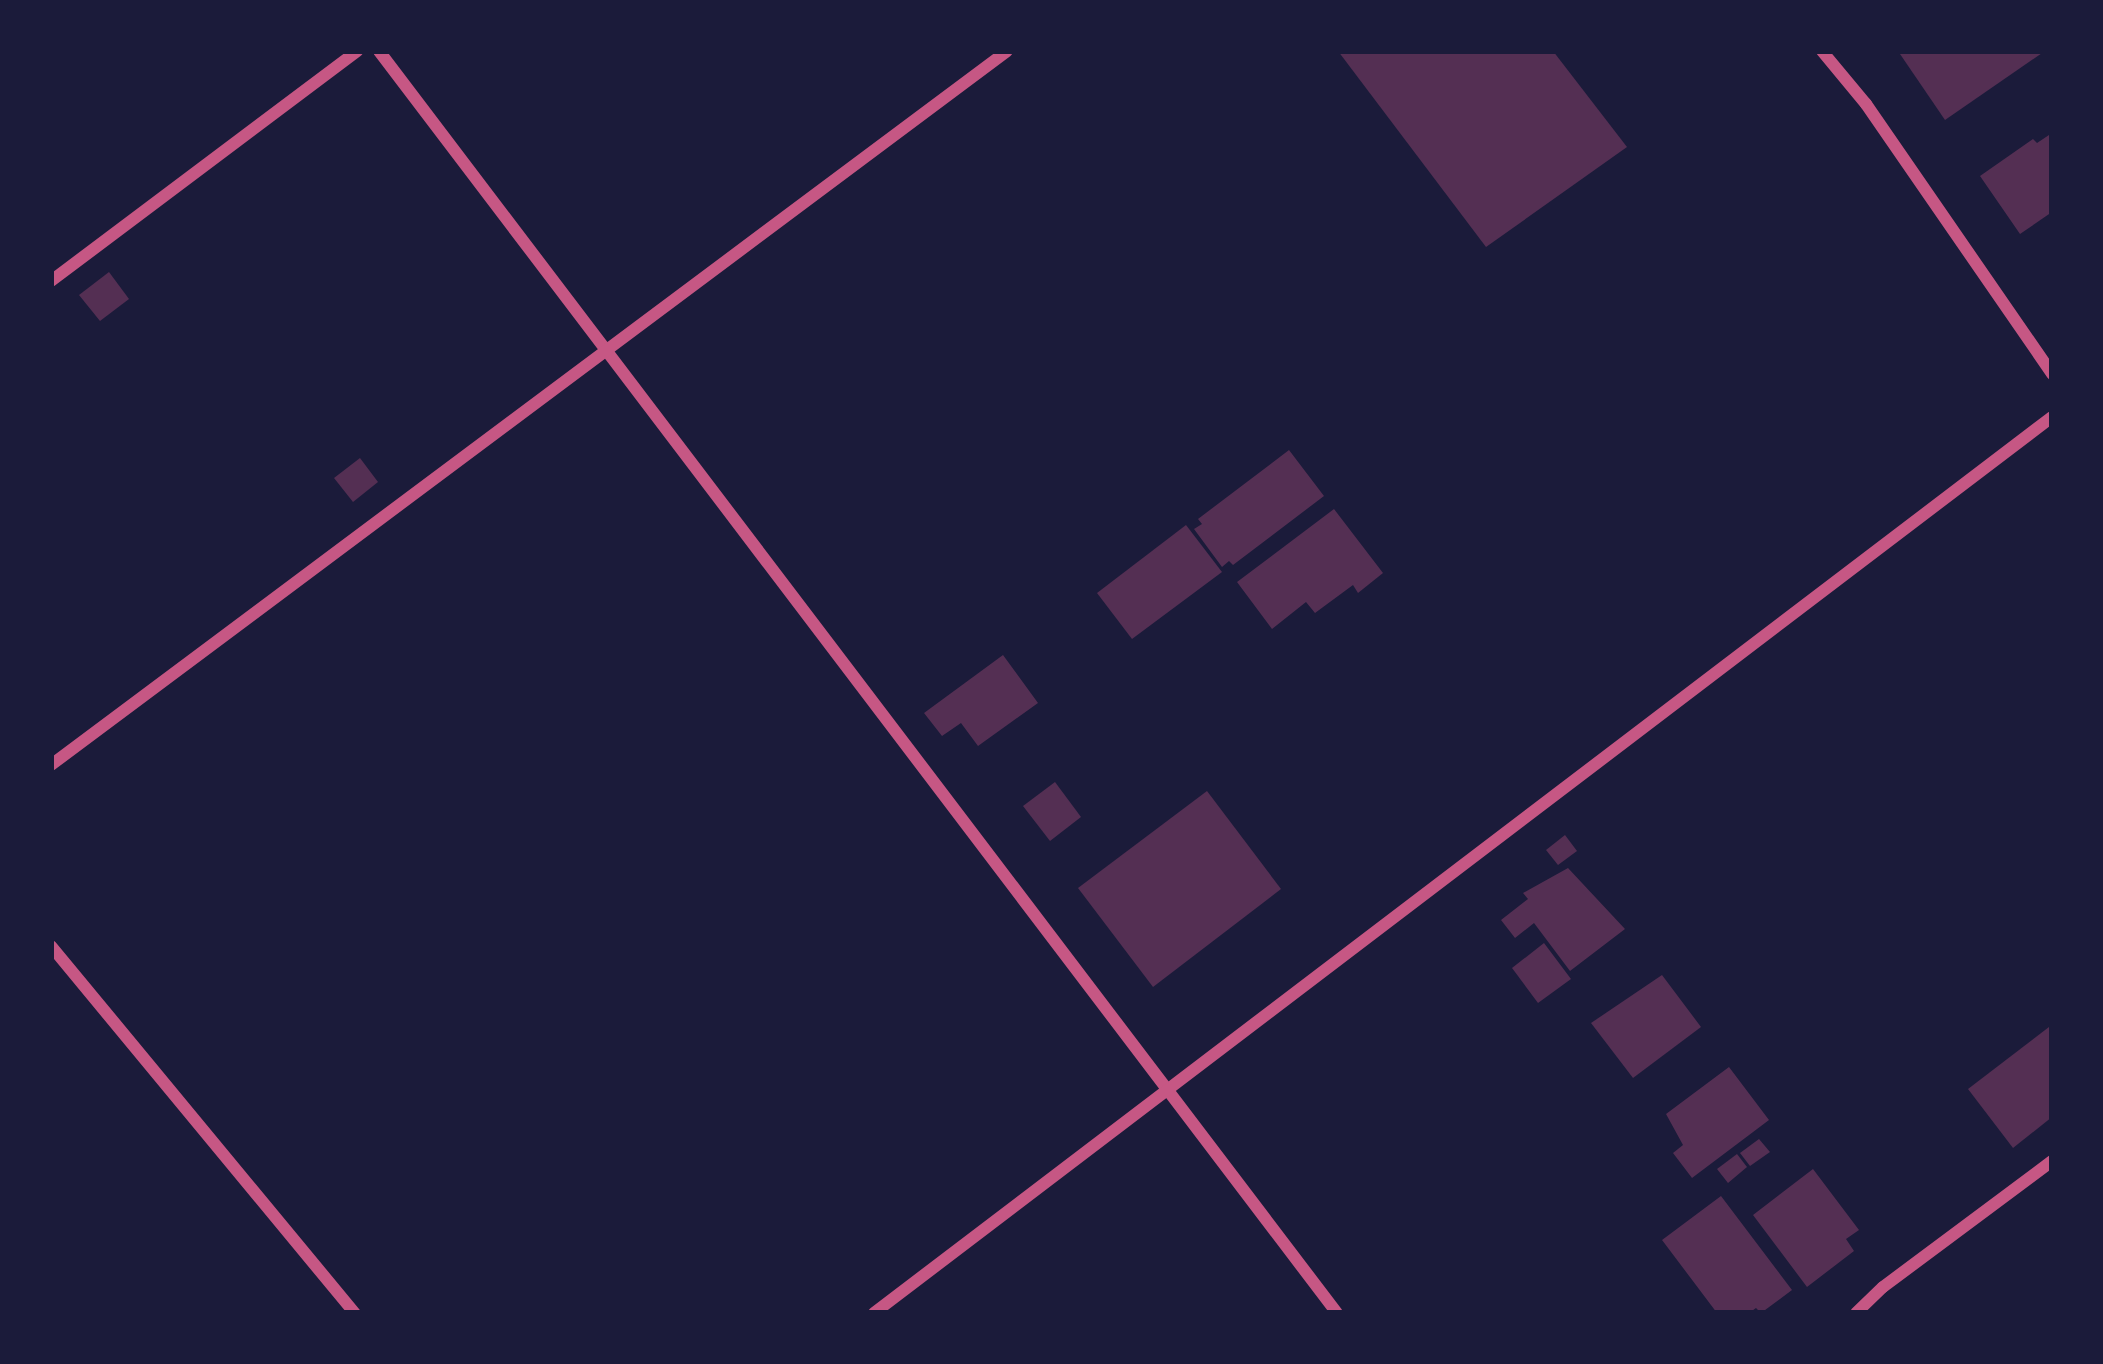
<!DOCTYPE html>
<html>
<head>
<meta charset="utf-8">
<style>
  body { margin:0 }
  #map { position:relative; width:2103px; height:1364px; overflow:hidden; background:#1b1b3a; font-family:"Sofia Sans Condensed",sans-serif }
  div>[style] { position:absolute }
  .building>* { inset:0; background:#542f53 }
  .minor>* { height:12px; margin:-6px; padding:0 6px; transform-origin:6px; border-radius:6px; background:#c65784 }
  span { translate:-50% -50%; white-space:nowrap; text-align:center; line-height:1.15; -webkit-text-stroke:9px #1b1b3a; paint-order:stroke }
  .frame { position:absolute; inset:0; border:54px solid #1b1b3a; pointer-events:none }
</style>
</head>
<body>
<div id="map">
  <div class="building">
    <i style="clip-path:polygon(1338px 51px,1553px 51px,1627px 147px,1486px 247px)"></i>
    <i style="clip-path:polygon(1904px 51px,2045px 51px,1945px 120px,1900px 54px)"></i>
    <i style="clip-path:polygon(2052px 133px,2052px 212px,2020px 234px,1980px 176px,2033px 139px,2037px 143px)"></i>
    <i style="clip-path:polygon(109px 272px,129px 299px,100px 321px,79px 295px)"></i>
    <i style="clip-path:polygon(1289px 450px,1324px 496px,1233px 565px,1229px 561px,1222px 567px,1194px 529px,1202px 524px,1198px 519px)"></i>
    <i style="clip-path:polygon(360px 458px,378px 482px,353px 502px,334px 478px)"></i>
    <i style="clip-path:polygon(1334px 509px,1383px 573px,1358px 593px,1353px 585px,1315px 613px,1306px 602px,1272px 629px,1237px 582px)"></i>
    <i style="clip-path:polygon(1186px 525px,1222px 572px,1132px 639px,1097px 593px)"></i>
    <i style="clip-path:polygon(1003px 655px,1038px 703px,978px 746px,961px 723px,942px 736px,924px 713px)"></i>
    <i style="clip-path:polygon(1055px 782px,1081px 817px,1050px 841px,1023px 806px)"></i>
    <i style="clip-path:polygon(1207px 791px,1281px 889px,1153px 987px,1078px 888px)"></i>
    <i style="clip-path:polygon(1565px 835px,1577px 851px,1558px 865px,1546px 850px)"></i>
    <i style="clip-path:polygon(1568px 868px,1625px 929px,1570px 971px,1534px 923px,1515px 938px,1501px 920px,1528px 899px,1523px 893px)"></i>
    <i style="clip-path:polygon(1544px 943px,1571px 979px,1538px 1003px,1512px 968px)"></i>
    <i style="clip-path:polygon(1662px 975px,1701px 1027px,1633px 1078px,1591px 1023px)"></i>
    <i style="clip-path:polygon(2049px 1027px,2052px 1117px,2013px 1148px,1968px 1089px)"></i>
    <i style="clip-path:polygon(1729px 1067px,1769px 1120px,1692px 1178px,1673px 1153px,1683px 1145px,1666px 1114px)"></i>
    <i style="clip-path:polygon(1759px 1139px,1770px 1152px,1750px 1166px,1740px 1153px)"></i>
    <i style="clip-path:polygon(1737px 1154px,1747px 1167px,1728px 1183px,1717px 1169px)"></i>
    <i style="clip-path:polygon(1813px 1169px,1859px 1230px,1846px 1239px,1854px 1251px,1807px 1287px,1753px 1215px)"></i>
    <i style="clip-path:polygon(1721px 1196px,1792px 1290px,1761px 1313px,1756px 1308px,1749px 1313px,1717px 1313px,1662px 1240px)"></i>
  </div>
  <div class="minor">
    <i style="left:379px;top:51px;width:1584px;rotate:52.8deg"></i>
    <i style="left:1822px;top:51px;width:69px;rotate:50.3deg"></i>
    <i style="left:1866px;top:104px;width:328px;rotate:55.4deg"></i>
    <i style="left:51px;top:281px;width:383px;rotate:-36.9deg"></i>
    <i style="left:51px;top:765px;width:1193px;rotate:-36.75deg"></i>
    <i style="left:51px;top:946px;width:477px;rotate:50.4deg"></i>
    <i style="left:874px;top:1313px;width:1480px;rotate:-37.26deg"></i>
    <i style="left:1856px;top:1313px;width:37px;rotate:-44deg"></i>
    <i style="left:1883px;top:1287px;width:211px;rotate:-36.7deg"></i>
  </div>
  <div class="frame"></div>
</div>
</body>
</html>
